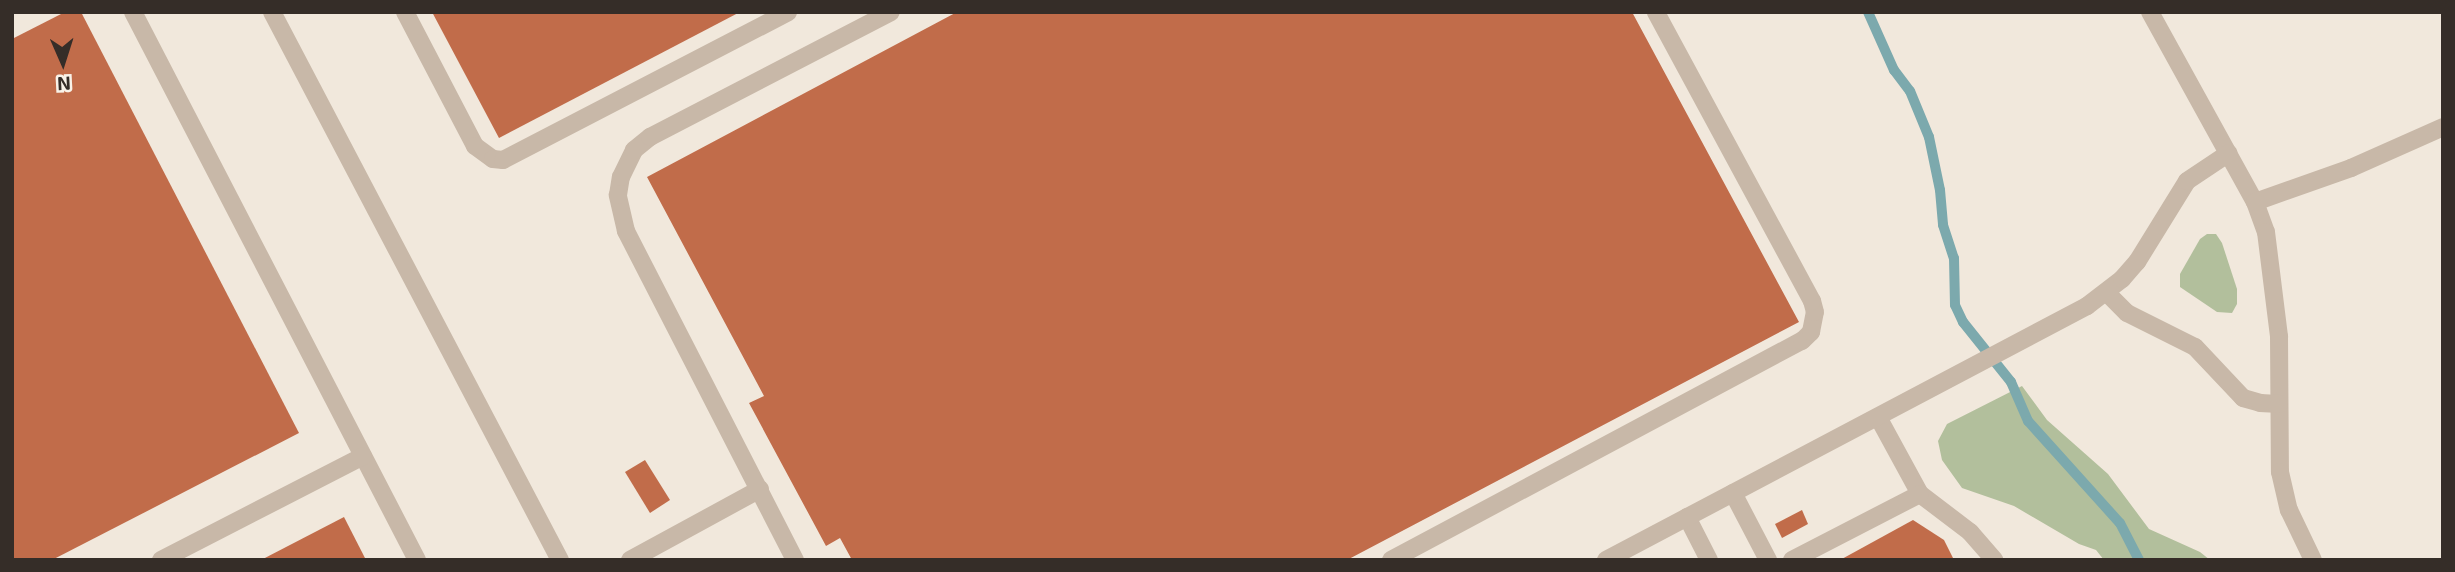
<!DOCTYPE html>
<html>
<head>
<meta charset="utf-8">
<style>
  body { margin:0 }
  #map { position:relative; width:2455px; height:572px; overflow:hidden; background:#f1e8dc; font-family:"Exo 2",sans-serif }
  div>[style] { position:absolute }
  .green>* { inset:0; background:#b2bf9c }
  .stream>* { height:10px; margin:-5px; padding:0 5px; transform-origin:5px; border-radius:5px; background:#7ca9ad }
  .building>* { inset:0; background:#c16c4a }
  .service>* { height:18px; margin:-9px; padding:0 9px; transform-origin:9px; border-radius:9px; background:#c8b8a8 }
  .minor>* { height:18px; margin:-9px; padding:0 9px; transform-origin:9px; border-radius:9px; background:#c8b8a8 }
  span { translate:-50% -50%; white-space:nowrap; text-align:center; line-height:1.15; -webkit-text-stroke:5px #f9f2e8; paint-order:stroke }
  .frame { position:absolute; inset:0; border:14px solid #352d28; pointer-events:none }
  .north { position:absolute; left:28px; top:28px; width:70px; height:70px; -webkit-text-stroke:5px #f9f2e8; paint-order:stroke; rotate:177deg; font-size:19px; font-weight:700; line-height:28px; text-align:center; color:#352d28 }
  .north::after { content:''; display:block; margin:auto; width:24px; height:32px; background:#352d28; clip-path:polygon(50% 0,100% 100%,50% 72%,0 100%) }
</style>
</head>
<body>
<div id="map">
  <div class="green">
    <i style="clip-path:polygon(2207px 234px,2216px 234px,2222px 243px,2237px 289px,2237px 304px,2232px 313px,2217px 312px,2180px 287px,2180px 274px,2200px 239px)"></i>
    <i style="clip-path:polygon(2022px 386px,2047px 420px,2108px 474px,2149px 529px,2200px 552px,2210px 560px,2104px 560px,2096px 550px,2079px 544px,2014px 506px,1962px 488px,1942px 460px,1938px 441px,1947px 424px)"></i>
  </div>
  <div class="stream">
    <i style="left:1868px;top:12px;width:64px;rotate:65.9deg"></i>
    <i style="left:1894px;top:70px;width:26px;rotate:53deg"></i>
    <i style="left:1910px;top:91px;width:50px;rotate:67.6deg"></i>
    <i style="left:1929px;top:137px;width:54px;rotate:78.3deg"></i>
    <i style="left:1940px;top:190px;width:35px;rotate:85deg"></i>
    <i style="left:1943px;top:225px;width:35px;rotate:72deg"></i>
    <i style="left:1954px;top:258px;width:47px;rotate:88.8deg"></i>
    <i style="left:1955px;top:305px;width:19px;rotate:65deg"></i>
    <i style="left:1963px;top:322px;width:77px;rotate:51.3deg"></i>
    <i style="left:2011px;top:382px;width:43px;rotate:66.4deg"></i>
    <i style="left:2028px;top:421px;width:137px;rotate:48deg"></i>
    <i style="left:2120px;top:523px;width:42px;rotate:62.8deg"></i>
  </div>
  <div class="building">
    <i style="clip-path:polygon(65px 12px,81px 12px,299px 433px,52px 560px,12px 560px,12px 39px)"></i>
    <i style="clip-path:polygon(432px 12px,740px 12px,499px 138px)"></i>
    <i style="clip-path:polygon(957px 12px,1632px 12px,1799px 322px,1347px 560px,852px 560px,840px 538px,826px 546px,749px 403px,764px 396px,647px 177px)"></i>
    <i style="clip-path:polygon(645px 460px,670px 500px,650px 513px,625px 472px)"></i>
    <i style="clip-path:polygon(1802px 510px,1808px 524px,1782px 538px,1775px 524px)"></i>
    <i style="clip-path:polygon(344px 517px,366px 560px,261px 560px)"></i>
    <i style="clip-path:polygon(1913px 520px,1944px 540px,1954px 560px,1840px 560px)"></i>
  </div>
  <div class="service">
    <i style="left:133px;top:12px;width:617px;rotate:62.6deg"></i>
    <i style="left:405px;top:12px;width:151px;rotate:62.4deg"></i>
    <i style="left:475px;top:146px;width:22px;rotate:36deg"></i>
    <i style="left:493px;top:159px;width:10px;rotate:6deg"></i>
    <i style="left:503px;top:160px;width:321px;rotate:-27.4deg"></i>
    <i style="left:1878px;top:417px;width:88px;rotate:61.4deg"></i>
    <i style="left:1920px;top:494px;width:63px;rotate:37.2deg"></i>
    <i style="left:1970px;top:532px;width:37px;rotate:49deg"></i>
    <i style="left:1733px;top:493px;width:76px;rotate:62.4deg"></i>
    <i style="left:1687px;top:517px;width:48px;rotate:62.9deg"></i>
    <i style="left:161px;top:560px;width:227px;rotate:-27.2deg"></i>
    <i style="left:630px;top:560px;width:148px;rotate:-28.6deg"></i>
    <i style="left:795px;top:560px;width:370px;rotate:-117.2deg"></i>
    <i style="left:626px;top:231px;width:37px;rotate:-103deg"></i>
    <i style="left:618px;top:195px;width:18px;rotate:-81deg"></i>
    <i style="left:621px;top:177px;width:30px;rotate:-64deg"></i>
    <i style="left:634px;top:150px;width:21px;rotate:-39deg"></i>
    <i style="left:650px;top:137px;width:271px;rotate:-27.4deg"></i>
    <i style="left:1391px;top:560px;width:466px;rotate:-28.1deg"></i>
    <i style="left:1802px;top:341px;width:13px;rotate:-45deg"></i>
    <i style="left:1811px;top:332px;width:20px;rotate:-79deg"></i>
    <i style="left:1815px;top:312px;width:11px;rotate:-105deg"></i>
    <i style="left:1812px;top:301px;width:328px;rotate:-118.4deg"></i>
    <i style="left:1792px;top:560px;width:144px;rotate:-27.3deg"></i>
  </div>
  <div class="minor">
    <i style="left:272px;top:12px;width:619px;rotate:62.28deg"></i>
    <i style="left:2150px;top:12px;width:217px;rotate:61.1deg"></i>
    <i style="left:2255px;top:202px;width:32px;rotate:70deg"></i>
    <i style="left:2266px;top:232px;width:106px;rotate:82.9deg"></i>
    <i style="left:2279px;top:337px;width:135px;rotate:89.6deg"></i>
    <i style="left:2280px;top:472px;width:39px;rotate:77deg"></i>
    <i style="left:2289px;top:510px;width:55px;rotate:64.4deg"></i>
    <i style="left:2255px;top:202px;width:102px;rotate:-19.5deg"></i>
    <i style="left:2351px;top:168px;width:101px;rotate:-24deg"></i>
    <i style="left:2107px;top:293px;width:28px;rotate:45deg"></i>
    <i style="left:2127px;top:313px;width:76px;rotate:26.6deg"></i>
    <i style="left:2195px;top:347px;width:70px;rotate:46.7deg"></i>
    <i style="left:2243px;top:398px;width:18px;rotate:16deg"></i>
    <i style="left:2260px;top:403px;width:19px;rotate:3deg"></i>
    <i style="left:1606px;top:560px;width:544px;rotate:-27.84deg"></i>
    <i style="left:2087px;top:306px;width:44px;rotate:-37.6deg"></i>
    <i style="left:2122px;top:279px;width:23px;rotate:-49deg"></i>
    <i style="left:2137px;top:262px;width:95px;rotate:-58.3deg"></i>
    <i style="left:2187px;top:181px;width:50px;rotate:-33.7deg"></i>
  </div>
  <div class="frame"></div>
  <div class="north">N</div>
</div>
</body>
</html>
